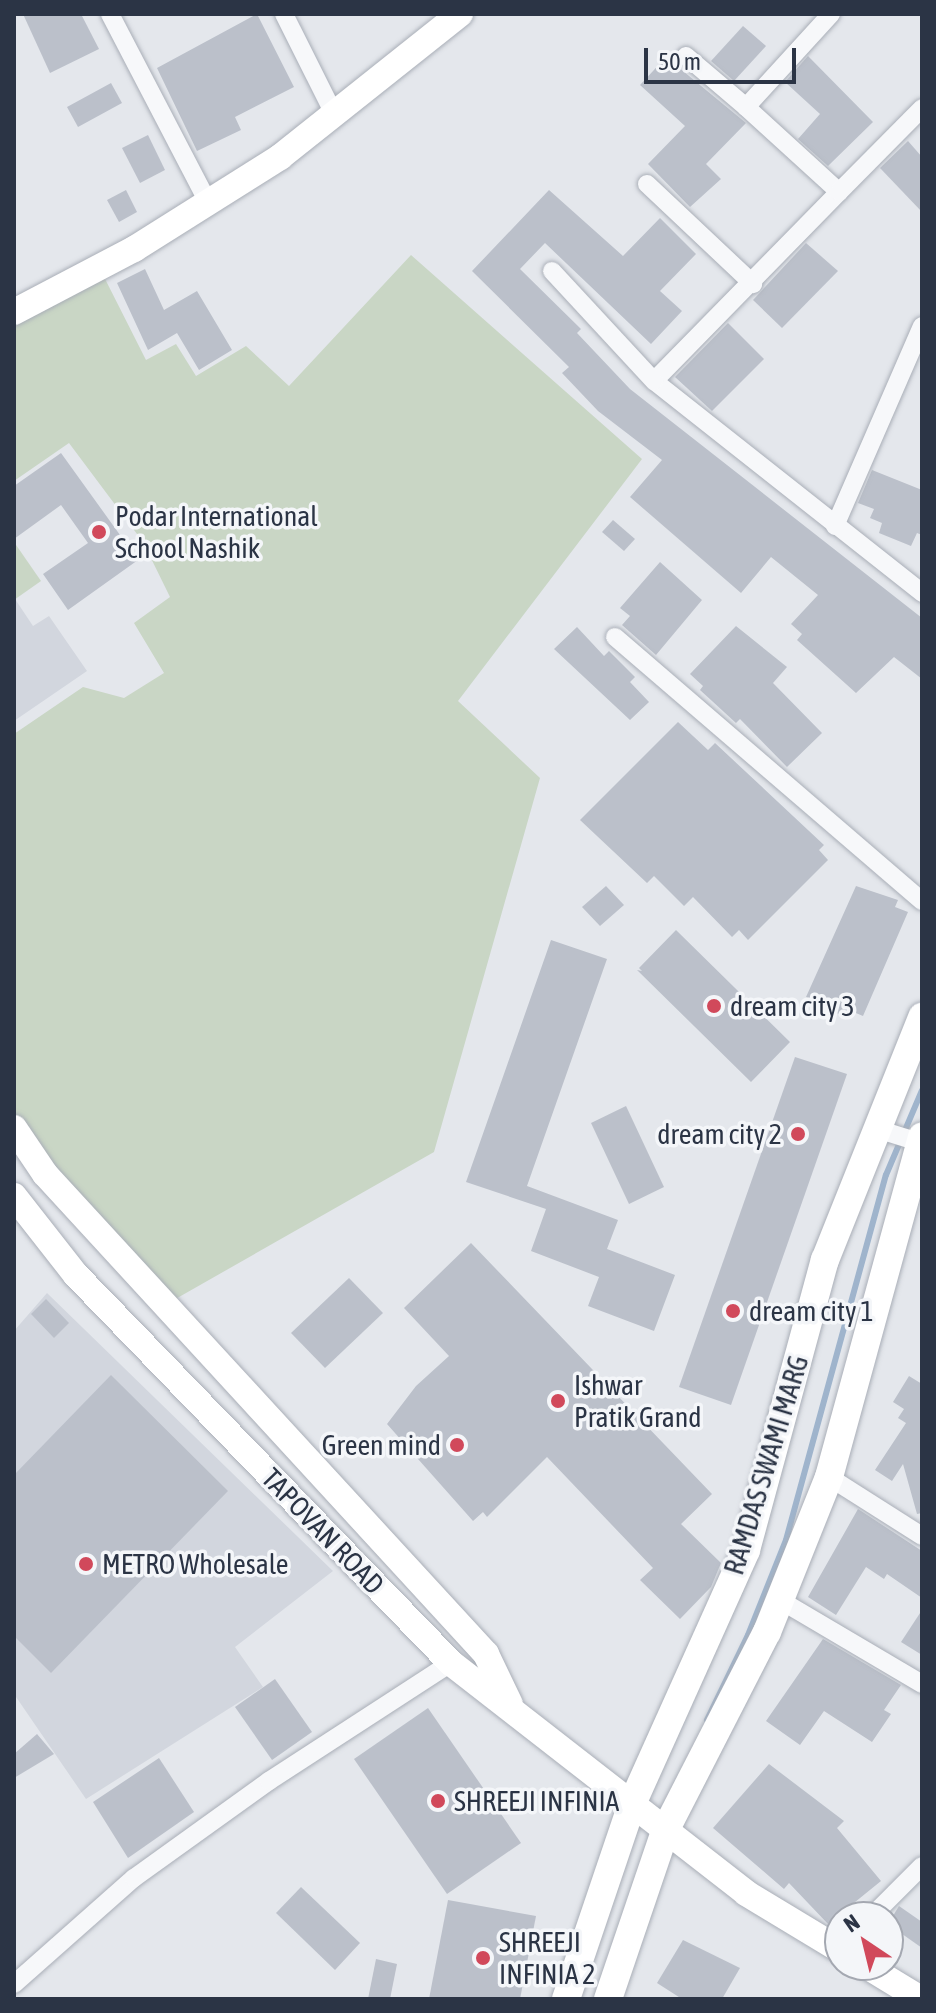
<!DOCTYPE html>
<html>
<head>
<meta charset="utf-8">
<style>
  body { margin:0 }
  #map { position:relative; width:936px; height:2013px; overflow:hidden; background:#e4e7ec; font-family:"Asap Condensed",sans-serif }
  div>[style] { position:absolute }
  .built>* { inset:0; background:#d2d6de }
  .green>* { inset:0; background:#c9d6c5 }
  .stream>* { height:6px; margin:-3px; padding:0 3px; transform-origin:3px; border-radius:3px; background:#9fb4cc }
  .building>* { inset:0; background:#bbc0ca }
  .roads { filter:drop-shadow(0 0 2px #a9aeb7) drop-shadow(0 0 2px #a9aeb7) }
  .street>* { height:18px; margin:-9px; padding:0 9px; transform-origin:9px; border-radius:9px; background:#f7f8fa }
  .secondary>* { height:26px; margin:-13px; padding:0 13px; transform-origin:13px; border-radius:13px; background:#fff }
  .primary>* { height:28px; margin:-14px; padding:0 14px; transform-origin:14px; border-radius:14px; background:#fff }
  .dots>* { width:22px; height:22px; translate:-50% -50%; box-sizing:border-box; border:4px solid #f4f6f9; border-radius:50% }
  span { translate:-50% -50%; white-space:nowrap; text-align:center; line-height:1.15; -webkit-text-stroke:7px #f4f6f9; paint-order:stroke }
  .poi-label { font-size:28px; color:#2b3445 }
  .left { translate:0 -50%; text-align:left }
  .right { translate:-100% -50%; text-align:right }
  .street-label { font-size:28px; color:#2b3445 }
  .frame { position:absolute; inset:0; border:16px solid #2b3445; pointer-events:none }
  .north { position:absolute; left:824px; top:1901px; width:80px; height:80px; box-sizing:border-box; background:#f4f6f9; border:2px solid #a4a8b1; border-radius:50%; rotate:325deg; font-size:22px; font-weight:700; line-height:32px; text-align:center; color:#2b3445 }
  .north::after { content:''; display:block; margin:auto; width:28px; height:36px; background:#d1495b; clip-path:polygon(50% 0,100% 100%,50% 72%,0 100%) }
  .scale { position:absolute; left:644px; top:48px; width:152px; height:36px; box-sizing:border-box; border:4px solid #2b3445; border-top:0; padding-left:10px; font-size:24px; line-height:28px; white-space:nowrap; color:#2b3445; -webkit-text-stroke:6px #f4f6f9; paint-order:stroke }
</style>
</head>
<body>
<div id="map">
  <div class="built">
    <i style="clip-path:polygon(15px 599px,33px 626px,49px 616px,87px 671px,14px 721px)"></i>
    <i style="clip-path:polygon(47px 1293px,333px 1571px,235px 1647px,263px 1687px,86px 1799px,14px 1694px,14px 1331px)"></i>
  </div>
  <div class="green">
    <i style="clip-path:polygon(411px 255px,642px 459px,458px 701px,540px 778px,434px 1152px,172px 1301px,14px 1127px,14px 734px,83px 687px,124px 698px,164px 673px,134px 623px,170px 597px,143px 542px,69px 443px,14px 481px,14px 312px,99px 267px,146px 360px,176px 344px,196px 376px,246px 346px,289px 386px)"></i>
    <i style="clip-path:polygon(14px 542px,41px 581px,14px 600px)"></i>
  </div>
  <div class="stream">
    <i style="left:707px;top:1720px;width:94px;rotate:-64.2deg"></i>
    <i style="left:748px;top:1635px;width:102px;rotate:-68.2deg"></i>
    <i style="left:786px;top:1540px;width:378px;rotate:-74.7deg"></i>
    <i style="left:886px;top:1175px;width:92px;rotate:-67deg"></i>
  </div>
  <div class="building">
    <i style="clip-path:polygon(23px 14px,81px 14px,99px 49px,50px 73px)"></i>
    <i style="clip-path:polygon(257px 14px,294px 87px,235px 117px,241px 130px,197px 151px,157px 68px)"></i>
    <i style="clip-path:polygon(743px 26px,766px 46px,734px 81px,711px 61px)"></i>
    <i style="clip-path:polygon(808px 56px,873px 122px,828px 166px,798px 139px,820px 114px,785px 82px)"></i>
    <i style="clip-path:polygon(666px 57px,746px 123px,706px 164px,721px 179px,690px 207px,648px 164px,685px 126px,640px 85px)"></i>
    <i style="clip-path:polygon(111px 83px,122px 103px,78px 127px,67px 107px)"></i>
    <i style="clip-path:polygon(148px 135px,165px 170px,140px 183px,122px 148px)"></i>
    <i style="clip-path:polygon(908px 141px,922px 157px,922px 212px,880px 168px)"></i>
    <i style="clip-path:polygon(126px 190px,137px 212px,119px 222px,107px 200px)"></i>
    <i style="clip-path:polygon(549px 190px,623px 256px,660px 218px,696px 254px,660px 291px,682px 311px,651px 344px,545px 243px,520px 269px,581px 329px,577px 333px,630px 389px,922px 618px,922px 679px,894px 657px,856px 693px,797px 640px,802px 634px,791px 624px,818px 595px,771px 557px,741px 593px,630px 497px,662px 460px,598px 411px,562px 373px,569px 367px,472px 271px)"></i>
    <i style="clip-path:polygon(806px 243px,838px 271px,782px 328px,753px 300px)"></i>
    <i style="clip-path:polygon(145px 269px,164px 310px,197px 291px,232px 350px,199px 370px,177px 333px,148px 350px,117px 283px)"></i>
    <i style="clip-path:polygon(728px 323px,764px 359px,712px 411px,675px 377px)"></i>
    <i style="clip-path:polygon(61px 453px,138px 560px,68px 610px,43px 574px,88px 543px,61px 505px,14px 539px,14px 486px)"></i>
    <i style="clip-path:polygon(872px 470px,922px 490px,922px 535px,917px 533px,911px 546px,879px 533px,882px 523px,870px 518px,874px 509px,858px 503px)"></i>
    <i style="clip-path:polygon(613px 520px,635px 539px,624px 551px,602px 532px)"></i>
    <i style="clip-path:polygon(660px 562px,702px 600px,656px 655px,622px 625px,630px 616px,620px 608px)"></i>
    <i style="clip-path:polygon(736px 626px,787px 667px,773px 683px,822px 733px,787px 767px,740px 719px,736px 723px,700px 690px,703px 686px,690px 674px)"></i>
    <i style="clip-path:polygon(577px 627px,604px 656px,609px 651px,635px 677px,630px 682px,649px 702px,630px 720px,554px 649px)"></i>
    <i style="clip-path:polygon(678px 722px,708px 750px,715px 743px,824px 845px,819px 850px,828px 860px,748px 940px,739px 930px,732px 937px,693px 897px,684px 906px,654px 876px,647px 883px,580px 820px)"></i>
    <i style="clip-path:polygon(606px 886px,624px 905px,600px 926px,582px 907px)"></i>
    <i style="clip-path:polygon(856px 886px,898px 900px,895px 907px,908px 912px,863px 1016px,851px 1011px,848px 1019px,806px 997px)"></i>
    <i style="clip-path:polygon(676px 930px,790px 1042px,751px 1082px,637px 970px,642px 971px,639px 968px)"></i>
    <i style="clip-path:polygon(551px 940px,607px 959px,527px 1186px,618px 1220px,607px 1249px,675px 1275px,654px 1331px,588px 1306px,599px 1277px,531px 1251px,546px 1209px,466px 1182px)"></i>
    <i style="clip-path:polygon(795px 1057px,847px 1074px,731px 1405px,679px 1387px)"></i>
    <i style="clip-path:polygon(626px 1106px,664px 1187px,629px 1204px,591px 1123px)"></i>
    <i style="clip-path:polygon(471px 1243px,712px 1494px,681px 1524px,721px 1563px,711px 1587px,680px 1619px,640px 1580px,653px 1568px,547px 1457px,487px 1517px,483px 1512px,473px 1521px,387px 1424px,416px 1386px,449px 1356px,404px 1308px)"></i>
    <i style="clip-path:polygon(349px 1278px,383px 1313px,325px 1368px,291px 1333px)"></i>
    <i style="clip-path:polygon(46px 1299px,69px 1323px,54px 1338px,31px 1314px)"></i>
    <i style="clip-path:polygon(111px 1375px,228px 1491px,51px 1673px,14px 1636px,14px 1475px)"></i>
    <i style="clip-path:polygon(909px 1376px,922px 1384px,922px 1513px,917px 1514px,903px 1464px,892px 1481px,875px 1470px,906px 1423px,898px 1418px,904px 1409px,893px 1402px)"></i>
    <i style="clip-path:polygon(858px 1509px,922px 1551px,922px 1598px,887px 1574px,884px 1579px,866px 1567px,836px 1615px,808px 1597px)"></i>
    <i style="clip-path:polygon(922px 1610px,922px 1655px,901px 1642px)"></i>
    <i style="clip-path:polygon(823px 1639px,901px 1685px,884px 1710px,891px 1714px,872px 1742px,824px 1711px,800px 1745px,766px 1721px)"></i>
    <i style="clip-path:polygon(275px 1679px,312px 1732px,272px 1760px,235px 1707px)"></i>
    <i style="clip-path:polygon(428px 1708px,521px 1843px,447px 1894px,354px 1759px)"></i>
    <i style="clip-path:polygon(37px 1734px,54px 1754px,14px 1778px,14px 1754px)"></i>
    <i style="clip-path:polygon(159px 1758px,194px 1812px,128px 1858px,93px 1802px)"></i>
    <i style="clip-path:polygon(769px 1764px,844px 1821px,837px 1828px,881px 1881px,828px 1924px,789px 1883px,784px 1889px,713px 1828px)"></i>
    <i style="clip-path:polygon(301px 1887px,360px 1943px,335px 1970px,276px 1913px)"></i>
    <i style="clip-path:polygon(448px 1900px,536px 1916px,520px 1999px,429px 1999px)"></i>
    <i style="clip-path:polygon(899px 1906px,922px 1922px,922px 1948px,888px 1924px)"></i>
    <i style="clip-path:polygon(683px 1940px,740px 1968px,722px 1999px,682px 1999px,657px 1983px)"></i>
    <i style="clip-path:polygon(376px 1959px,397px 1964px,390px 1999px,368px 1999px)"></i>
  </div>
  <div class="roads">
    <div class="street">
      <i style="left:110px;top:14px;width:212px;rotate:62.5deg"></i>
      <i style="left:284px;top:14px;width:112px;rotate:63.4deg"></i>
      <i style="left:831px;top:14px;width:126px;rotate:132.4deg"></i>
      <i style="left:746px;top:107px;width:126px;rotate:42.4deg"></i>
      <i style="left:839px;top:192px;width:264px;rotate:134.4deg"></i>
      <i style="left:654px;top:381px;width:342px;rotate:38.3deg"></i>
      <i style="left:686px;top:56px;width:79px;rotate:40.4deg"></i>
      <i style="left:647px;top:184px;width:146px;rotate:43.3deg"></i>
      <i style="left:839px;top:192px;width:118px;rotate:-45.3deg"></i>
      <i style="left:552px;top:271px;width:150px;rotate:47.2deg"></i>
      <i style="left:835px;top:526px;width:218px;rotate:-66.5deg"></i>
      <i style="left:615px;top:637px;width:405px;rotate:40.7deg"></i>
      <i style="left:874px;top:1128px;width:50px;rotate:17.4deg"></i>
      <i style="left:829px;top:1477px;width:110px;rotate:32.4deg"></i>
      <i style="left:780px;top:1600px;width:165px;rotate:30.6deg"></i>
      <i style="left:871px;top:1917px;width:72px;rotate:-45deg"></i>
      <i style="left:14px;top:1984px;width:160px;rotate:-41.5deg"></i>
      <i style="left:134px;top:1878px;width:166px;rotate:-35.7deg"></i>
      <i style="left:269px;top:1781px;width:217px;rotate:-33deg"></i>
    </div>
    <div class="secondary">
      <i style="left:14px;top:312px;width:136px;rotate:-27.7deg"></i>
      <i style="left:134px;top:249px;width:173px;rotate:-32.2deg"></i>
      <i style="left:280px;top:157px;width:230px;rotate:-38.5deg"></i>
      <i style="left:14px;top:1128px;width:55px;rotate:56deg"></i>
      <i style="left:45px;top:1174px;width:652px;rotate:47.42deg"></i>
      <i style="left:486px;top:1654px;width:55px;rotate:64.4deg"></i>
      <i style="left:14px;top:1196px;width:100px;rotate:51.9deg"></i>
      <i style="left:76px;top:1275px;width:540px;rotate:45.98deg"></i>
      <i style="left:451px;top:1663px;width:374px;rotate:37.9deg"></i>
      <i style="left:746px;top:1893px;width:110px;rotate:31.2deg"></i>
      <i style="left:865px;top:1965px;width:66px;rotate:31.3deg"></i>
    </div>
    <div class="primary">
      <i style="left:566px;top:1999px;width:206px;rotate:-71.3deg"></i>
      <i style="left:632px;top:1804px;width:278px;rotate:-65.8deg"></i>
      <i style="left:746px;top:1550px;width:301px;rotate:-74.8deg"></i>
      <i style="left:825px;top:1260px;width:262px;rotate:-68.2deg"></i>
      <i style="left:608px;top:1999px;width:180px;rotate:-71.2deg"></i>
      <i style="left:666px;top:1829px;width:221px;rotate:-62.9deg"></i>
      <i style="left:767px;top:1632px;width:167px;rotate:-68.2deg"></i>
      <i style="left:829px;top:1477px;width:353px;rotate:-74.7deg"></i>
    </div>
  </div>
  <div class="dots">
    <i style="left:99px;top:532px;background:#d1495b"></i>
    <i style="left:714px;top:1006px;background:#d1495b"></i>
    <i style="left:798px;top:1134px;background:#d1495b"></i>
    <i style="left:733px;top:1311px;background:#d1495b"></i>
    <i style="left:558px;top:1401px;background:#d1495b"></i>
    <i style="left:457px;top:1445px;background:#d1495b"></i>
    <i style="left:86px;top:1564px;background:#d1495b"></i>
    <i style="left:438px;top:1801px;background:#d1495b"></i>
    <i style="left:483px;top:1958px;background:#d1495b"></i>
  </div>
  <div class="poi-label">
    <span class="left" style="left:115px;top:532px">Podar International<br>School Nashik</span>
    <span class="left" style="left:730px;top:1006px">dream city 3</span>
    <span class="right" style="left:782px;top:1134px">dream city 2</span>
    <span class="left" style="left:749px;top:1311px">dream city 1</span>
    <span class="left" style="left:574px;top:1401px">Ishwar<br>Pratik Grand</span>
    <span class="right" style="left:441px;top:1445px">Green mind</span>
    <span class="left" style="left:102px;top:1564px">METRO Wholesale</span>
    <span class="left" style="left:454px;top:1801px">SHREEJI INFINIA</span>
    <span class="left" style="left:499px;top:1958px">SHREEJI<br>INFINIA 2</span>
  </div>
  <div class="street-label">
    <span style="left:766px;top:1465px;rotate:-73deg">RAMDAS SWAMI MARG</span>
    <span style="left:323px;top:1531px;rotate:46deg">TAPOVAN ROAD</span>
  </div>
  <div class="frame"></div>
  <div class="north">N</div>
  <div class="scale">50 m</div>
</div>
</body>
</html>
